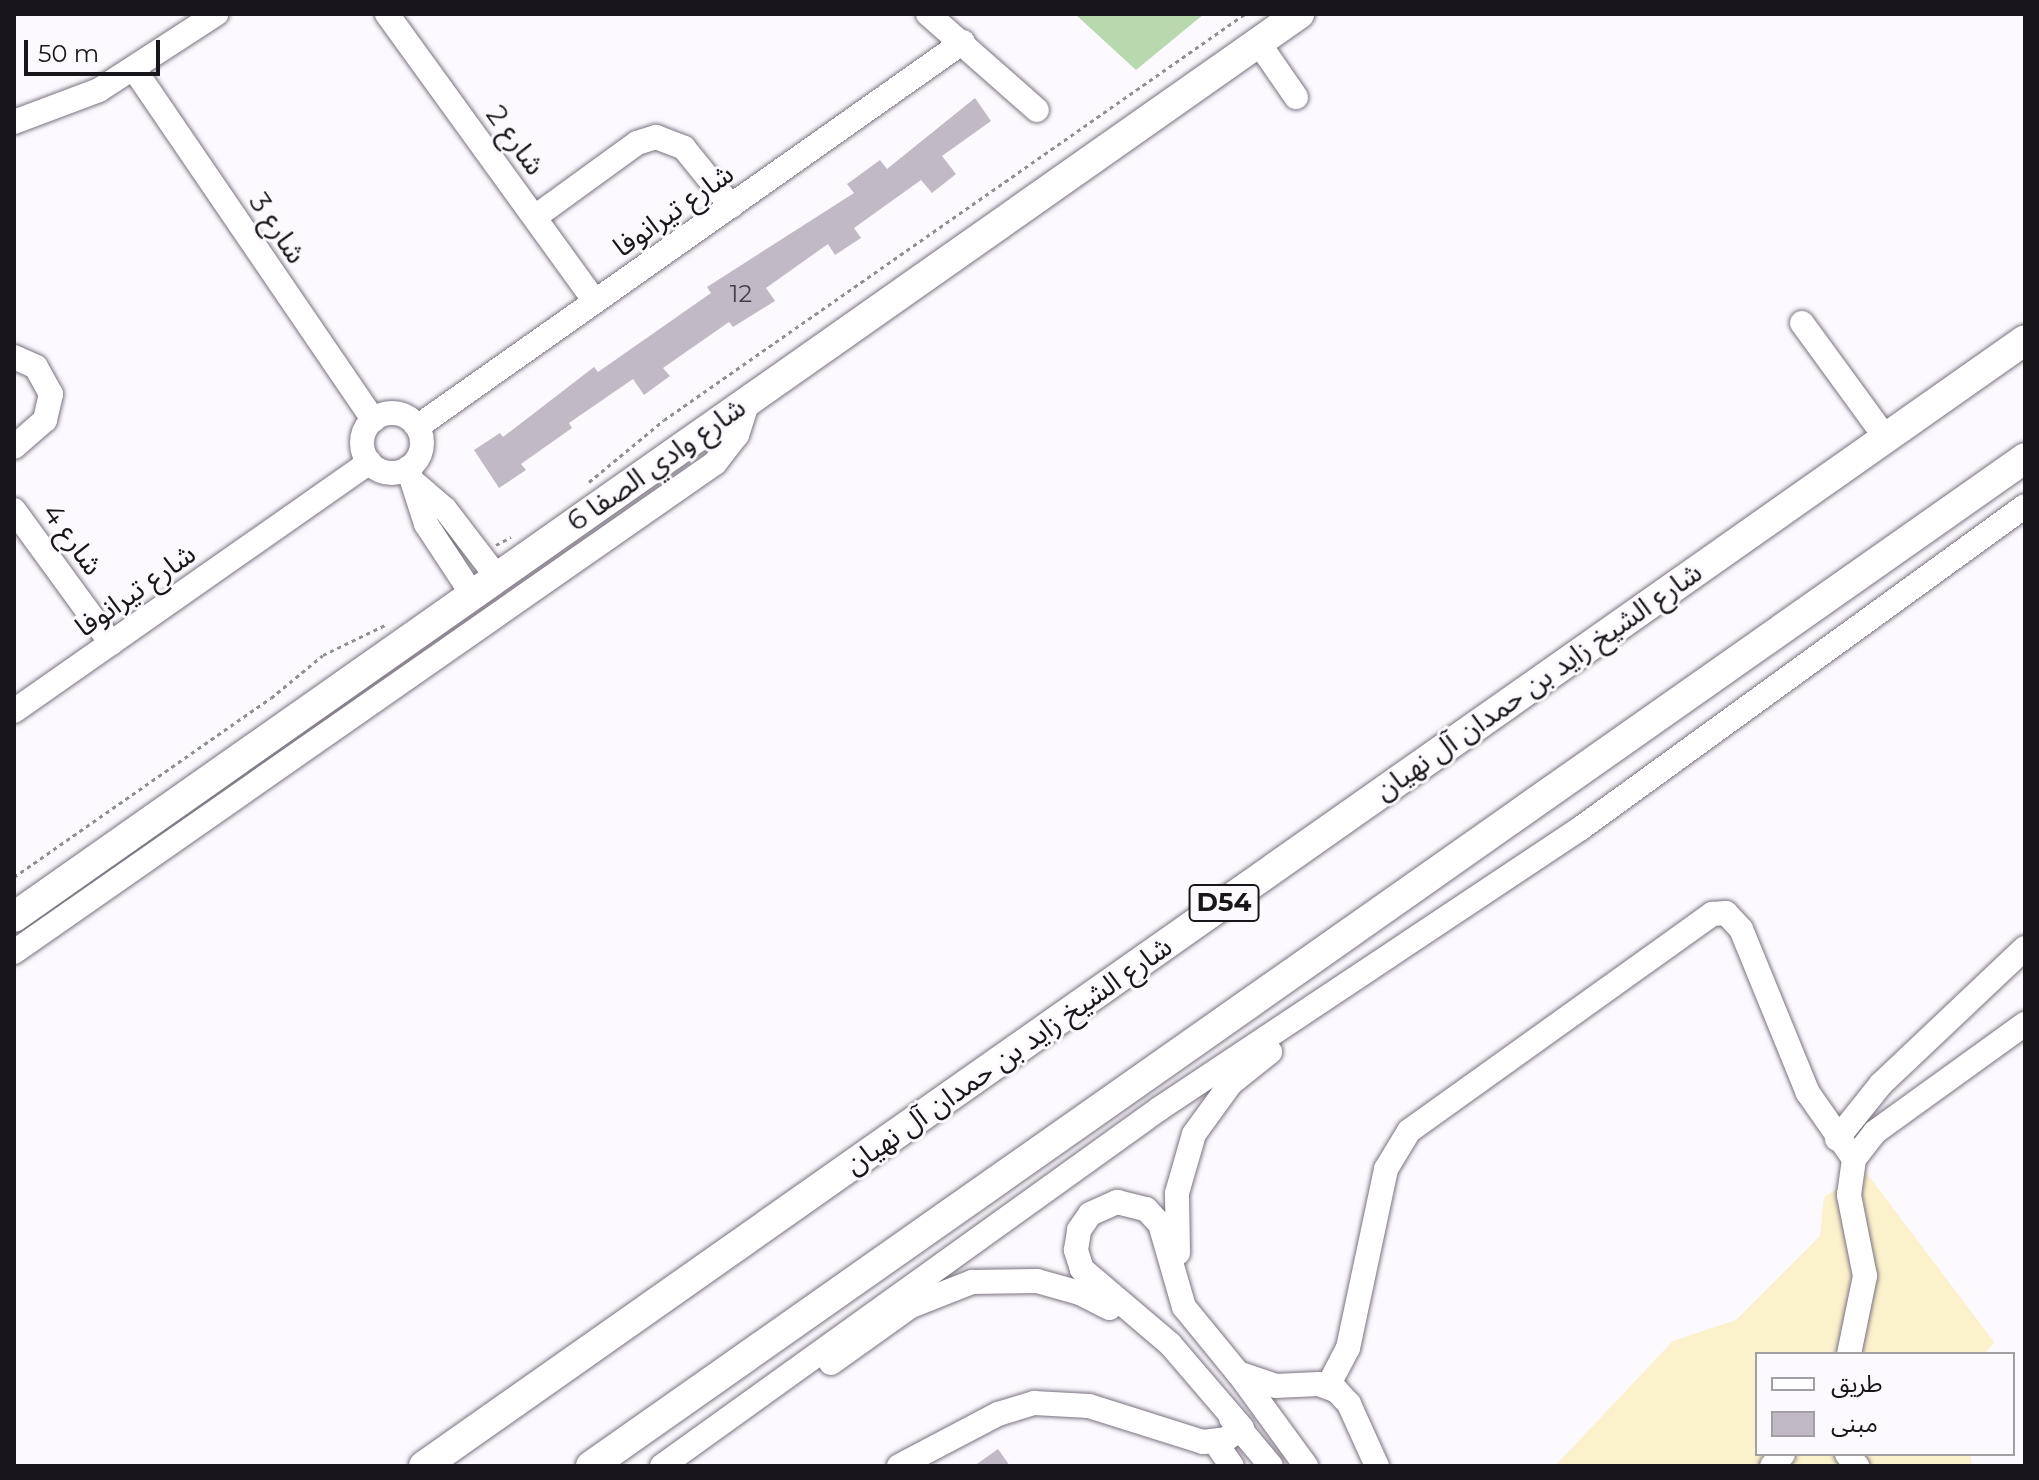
<!DOCTYPE html>
<html>
<head>
<meta charset="utf-8">
<style>
  body { margin:0 }
  #map { position:relative; width:2039px; height:1480px; overflow:hidden; background:#fcf9ff; font-family:Montserrat,"Noto Sans Arabic",sans-serif }
  div>[style] { position:absolute }
  .green>* { inset:0; background:#b8d8ae }
  .sand>* { inset:0; background:#fbf1cb }
  .building>* { inset:0; background:#c2b9c7 }
  .path>* { height:3px; margin-top:-1.5px; transform-origin:0; background:repeating-linear-gradient(90deg,#928f94 0 4px,transparent 0 8px) }
  .roads { filter:drop-shadow(0 0 2px #7a727f) drop-shadow(0 0 2px #7a727f) }
  .minor>* { height:24px; margin:-12px; padding:0 12px; transform-origin:12px; border-radius:12px; background:#fff }
  .minor>.ring { margin:-12px; padding:0; box-sizing:content-box; background:none; border:24px solid #fff; border-radius:50% }
  .major>* { height:30px; margin:-15px; padding:0 15px; transform-origin:15px; border-radius:15px; background:#fff }
  span { translate:-50% -50%; white-space:nowrap; text-align:center; line-height:1.15; -webkit-text-stroke:6px #fcf9ff; paint-order:stroke }
  .number-label { font-size:24px; color:#433f46 }
  .number-label span { -webkit-text-stroke-width:0 }
  .shield-label span { padding:2px 6px; background:#fcf9ff; border:2px solid; border-radius:6px; -webkit-text-stroke-width:0 }
  .shield-label { font-size:26px; color:#19161b; font-weight:700 }
  .street-label { font-size:28px; color:#19161b }
  .frame { position:absolute; inset:0; border:16px solid #19161b; pointer-events:none }
  .legend { position:absolute; left:1755px; top:1352px; width:260px; height:104px; box-sizing:border-box; background:#fcf9ff; border:2px solid #a19ea4; margin:0; padding:10px 14px; list-style:none; font-size:24px; color:#19161b }
  .legend li { display:flex; align-items:center; gap:16px; height:40px }
  .legend b { width:40px; border:2px solid #a19ea4 }
  .scale { position:absolute; left:24px; top:40px; width:136px; height:36px; box-sizing:border-box; border:4px solid #19161b; border-top:0; padding-left:10px; font-size:24px; line-height:28px; white-space:nowrap; color:#19161b; -webkit-text-stroke:6px #fcf9ff; paint-order:stroke }
</style>
</head>
<body>
<div id="map">
  <div class="green">
    <i style="clip-path:polygon(1075px 14px,1204px 14px,1136px 70px)"></i>
  </div>
  <div class="sand">
    <i style="clip-path:polygon(1865px 1171px,1994px 1342px,1984px 1354px,1757px 1354px,1757px 1454px,1970px 1454px,1972px 1466px,1555px 1466px,1673px 1341px,1736px 1320px,1820px 1236px,1824px 1197px)"></i>
  </div>
  <div class="building">
    <i style="clip-path:polygon(975px 98px,991px 121px,942px 156px,956px 174px,932px 193px,921px 180px,854px 228px,861px 238px,835px 255px,828px 244px,766px 288px,775px 301px,733px 327px,729px 322px,663px 368px,670px 376px,644px 395px,633px 379px,569px 423px,572px 428px,521px 464px,526px 470px,499px 488px,474px 450px,500px 433px,503px 437px,594px 367px,598px 372px,711px 293px,707px 287px,854px 193px,847px 184px,880px 160px,887px 169px)"></i>
    <i style="clip-path:polygon(998px 1449px,1010px 1466px,974px 1466px)"></i>
  </div>
  <div class="path">
    <i style="left:589px;top:482px;width:97px;rotate:-39.6deg"></i>
    <i style="left:664px;top:420px;width:709px;rotate:-34.95deg"></i>
    <i style="left:496px;top:545px;width:17px;rotate:-28deg"></i>
    <i style="left:14px;top:877px;width:313px;rotate:-34.9deg"></i>
    <i style="left:271px;top:698px;width:67px;rotate:-39.6deg"></i>
    <i style="left:323px;top:655px;width:71px;rotate:-25.8deg"></i>
  </div>
  <div class="roads">
    <div class="minor">
      <i style="left:387px;top:14px;width:354px;rotate:54.1deg"></i>
      <i style="left:928px;top:14px;width:145px;rotate:41.4deg"></i>
      <i style="left:1258px;top:42px;width:67px;rotate:55.4deg"></i>
      <i style="left:134px;top:69px;width:425px;rotate:55.7deg"></i>
      <i style="left:14px;top:122px;width:91px;rotate:-20.6deg"></i>
      <i style="left:99px;top:90px;width:140px;rotate:-33deg"></i>
      <i style="left:535px;top:217px;width:126px;rotate:-36deg"></i>
      <i style="left:637px;top:143px;width:20px;rotate:-18deg"></i>
      <i style="left:656px;top:137px;width:30px;rotate:21deg"></i>
      <i style="left:684px;top:148px;width:75px;rotate:51deg"></i>
      <i style="left:1802px;top:323px;width:141px;rotate:53.9deg"></i>
      <i style="left:14px;top:357px;width:24px;rotate:24deg"></i>
      <i style="left:36px;top:367px;width:31px;rotate:61deg"></i>
      <i style="left:51px;top:394px;width:27px;rotate:103deg"></i>
      <i style="left:45px;top:420px;width:41px;rotate:138.9deg"></i>
      <i class="ring" style="left:362px;top:413px;width:36px;height:36px"></i>
      <i style="left:417px;top:427px;width:668px;rotate:-35.19deg"></i>
      <i style="left:408px;top:468px;width:59px;rotate:72.2deg"></i>
      <i style="left:426px;top:524px;width:84px;rotate:56.7deg"></i>
      <i style="left:416px;top:484px;width:38px;rotate:41deg"></i>
      <i style="left:445px;top:509px;width:86px;rotate:52.6deg"></i>
      <i style="left:14px;top:510px;width:165px;rotate:53.9deg"></i>
      <i style="left:14px;top:711px;width:434px;rotate:-35deg"></i>
      <i style="left:14px;top:952px;width:855px;rotate:-34.9deg"></i>
      <i style="left:715px;top:463px;width:36px;rotate:-52deg"></i>
      <i style="left:737px;top:435px;width:39px;rotate:-72deg"></i>
      <i style="left:1837px;top:1139px;width:70px;rotate:-51.3deg"></i>
      <i style="left:1881px;top:1084px;width:198px;rotate:-43.4deg"></i>
      <i style="left:1178px;top:1253px;width:60px;rotate:-91deg"></i>
      <i style="left:1177px;top:1193px;width:61px;rotate:-73.9deg"></i>
      <i style="left:1194px;top:1134px;width:63px;rotate:-54deg"></i>
      <i style="left:1231px;top:1083px;width:50px;rotate:-38.5deg"></i>
      <i style="left:1849px;top:1354px;width:80px;rotate:-78.4deg"></i>
      <i style="left:1865px;top:1276px;width:83px;rotate:-101.2deg"></i>
      <i style="left:1849px;top:1195px;width:36px;rotate:-82deg"></i>
      <i style="left:1854px;top:1159px;width:34px;rotate:-52deg"></i>
      <i style="left:1875px;top:1132px;width:185px;rotate:-35.8deg"></i>
      <i style="left:831px;top:1363px;width:98px;rotate:-35.5deg"></i>
      <i style="left:911px;top:1306px;width:66px;rotate:-21.5deg"></i>
      <i style="left:972px;top:1282px;width:65px;rotate:-0.9deg"></i>
      <i style="left:1037px;top:1281px;width:45px;rotate:15.6deg"></i>
      <i style="left:1080px;top:1293px;width:33px;rotate:27deg"></i>
      <i style="left:1239px;top:1374px;width:114px;rotate:53.9deg"></i>
      <i style="left:1328px;top:1386px;width:43px;rotate:-62.2deg"></i>
      <i style="left:1348px;top:1348px;width:183px;rotate:-78deg"></i>
      <i style="left:1386px;top:1169px;width:44px;rotate:-58.8deg"></i>
      <i style="left:1409px;top:1131px;width:373px;rotate:-35.6deg"></i>
      <i style="left:1712px;top:914px;width:14px;rotate:-4deg"></i>
      <i style="left:1726px;top:913px;width:22px;rotate:47deg"></i>
      <i style="left:1741px;top:929px;width:177px;rotate:67.8deg"></i>
      <i style="left:1808px;top:1093px;width:80px;rotate:55.1deg"></i>
      <i style="left:1231px;top:1418px;width:62px;rotate:50.2deg"></i>
      <i style="left:1215px;top:1442px;width:29px;rotate:55deg"></i>
      <i style="left:1847px;top:1454px;width:16px;rotate:50deg"></i>
      <i style="left:662px;top:1466px;width:612px;rotate:-35.69deg"></i>
      <i style="left:1159px;top:1109px;width:507px;rotate:-33.66deg"></i>
      <i style="left:1581px;top:828px;width:548px;rotate:-35.95deg"></i>
      <i style="left:899px;top:1466px;width:112px;rotate:-27.7deg"></i>
      <i style="left:998px;top:1414px;width:38px;rotate:-17deg"></i>
      <i style="left:1034px;top:1403px;width:55px;rotate:3.1deg"></i>
      <i style="left:1089px;top:1406px;width:120px;rotate:17.5deg"></i>
      <i style="left:1203px;top:1442px;width:23px;rotate:-7deg"></i>
      <i style="left:1226px;top:1439px;width:19px;rotate:-35deg"></i>
      <i style="left:1242px;top:1428px;width:111px;rotate:-130.6deg"></i>
      <i style="left:1170px;top:1344px;width:116px;rotate:-139.6deg"></i>
      <i style="left:1082px;top:1269px;width:20px;rotate:-108deg"></i>
      <i style="left:1076px;top:1250px;width:20px;rotate:-81deg"></i>
      <i style="left:1079px;top:1230px;width:19px;rotate:-55deg"></i>
      <i style="left:1090px;top:1214px;width:30px;rotate:-24deg"></i>
      <i style="left:1117px;top:1202px;width:30px;rotate:14deg"></i>
      <i style="left:1146px;top:1209px;width:21px;rotate:47deg"></i>
      <i style="left:1160px;top:1224px;width:86px;rotate:73.9deg"></i>
      <i style="left:1184px;top:1307px;width:85px;rotate:50.7deg"></i>
      <i style="left:1238px;top:1373px;width:39px;rotate:19deg"></i>
      <i style="left:1275px;top:1386px;width:44px;rotate:-2.6deg"></i>
      <i style="left:1319px;top:1384px;width:19px;rotate:21deg"></i>
      <i style="left:1337px;top:1391px;width:18px;rotate:47deg"></i>
      <i style="left:1349px;top:1404px;width:68px;rotate:65.7deg"></i>
      <i style="left:1772px;top:1466px;width:16px;rotate:-47deg"></i>
    </div>
    <div class="major">
      <i style="left:14px;top:917px;width:1571px;rotate:-35.1deg"></i>
      <i style="left:424px;top:1466px;width:1957px;rotate:-35.12deg"></i>
      <i style="left:591px;top:1466px;width:1753px;rotate:-35.1deg"></i>
    </div>
  </div>
  <div class="number-label">
    <span style="left:741px;top:294px">12</span>
  </div>
  <div class="shield-label">
    <span style="left:1224px;top:903px">D54</span>
  </div>
  <div class="street-label">
    <span style="left:516px;top:140px;rotate:54deg">شارع 2</span>
    <span style="left:673px;top:210px;rotate:-35deg">شارع تيرانوفا</span>
    <span style="left:278px;top:228px;rotate:56deg">شارع 3</span>
    <span style="left:656px;top:464px;rotate:-35deg">شارع وادي الصفا 6</span>
    <span style="left:73px;top:539px;rotate:54deg">شارع 4</span>
    <span style="left:135px;top:590px;rotate:-35deg">شارع تيرانوفا</span>
    <span style="left:1538px;top:681px;rotate:-35deg">شارع الشيخ زايد بن حمدان آل نهيان</span>
    <span style="left:1008px;top:1055px;rotate:-35deg">شارع الشيخ زايد بن حمدان آل نهيان</span>
  </div>
  <div class="frame"></div>
  <ul class="legend">
  <li><b style="height:10px;background:#fff"></b>طريق</li>
  <li><b style="height:22px;background:#c2b9c7"></b>مبنى</li>
  </ul>
  <div class="scale">50 m</div>
</div>
</body>
</html>
